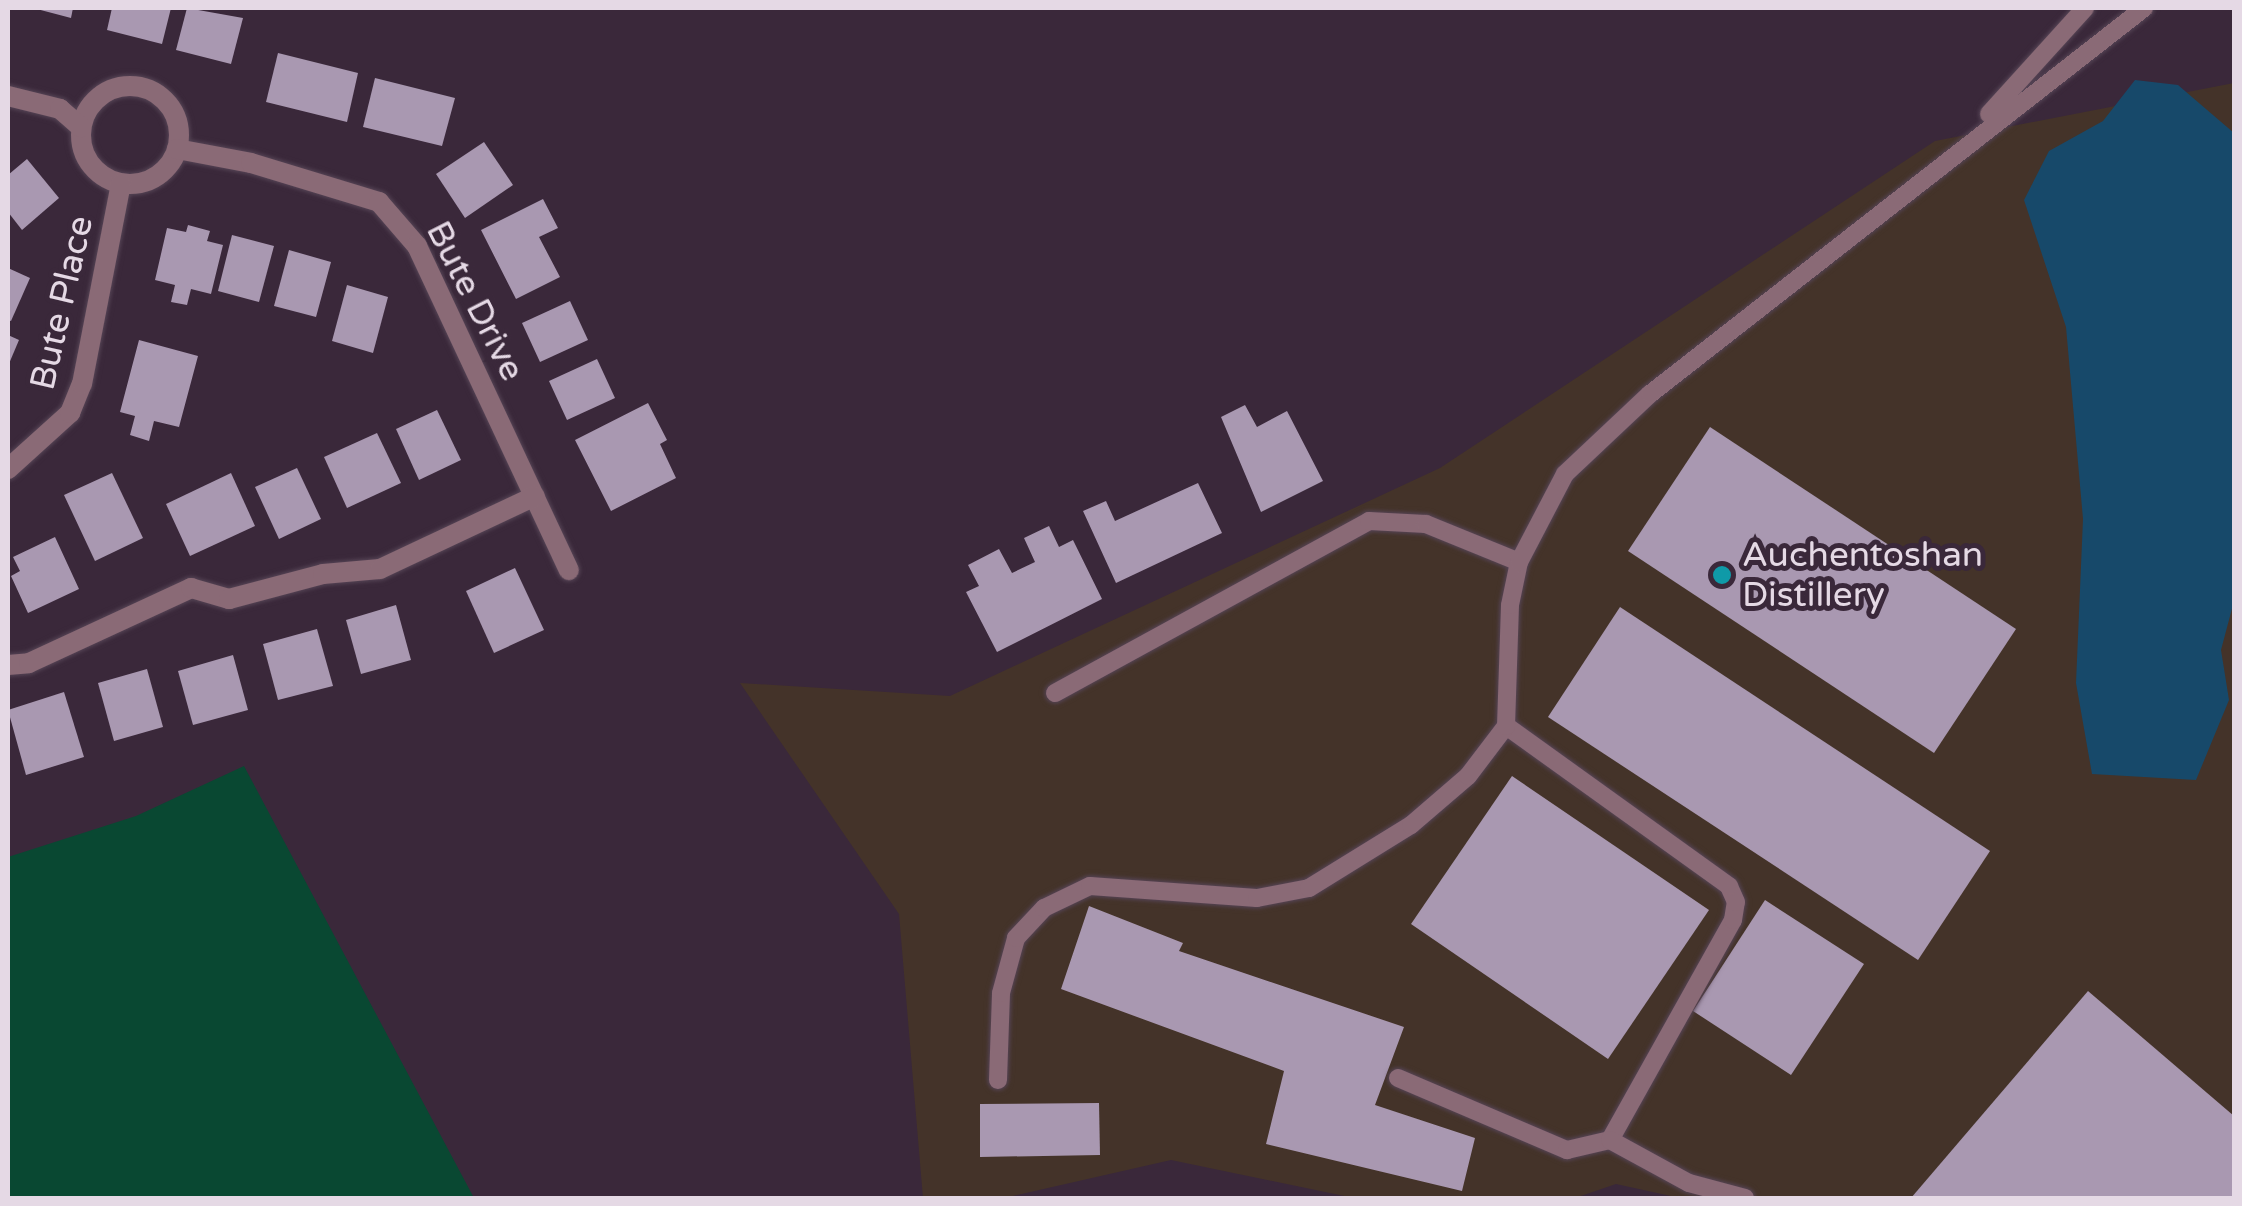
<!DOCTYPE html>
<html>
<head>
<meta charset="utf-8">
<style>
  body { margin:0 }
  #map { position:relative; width:2242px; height:1206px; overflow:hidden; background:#3a283a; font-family:"Varela Round",sans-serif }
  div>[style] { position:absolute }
  .industrial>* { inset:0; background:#443329 }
  .green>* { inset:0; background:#094832 }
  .water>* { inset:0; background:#17496a }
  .building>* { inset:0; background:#a998b1 }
  .roads { filter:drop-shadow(0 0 2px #545) drop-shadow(0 0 2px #545) }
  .service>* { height:18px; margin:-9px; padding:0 9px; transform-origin:9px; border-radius:9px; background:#8a6a76 }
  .minor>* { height:20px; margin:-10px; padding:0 10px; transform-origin:10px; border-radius:10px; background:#8a6a76 }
  .minor>.ring { margin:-10px; padding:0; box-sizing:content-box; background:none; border:20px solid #8a6a76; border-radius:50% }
  .dots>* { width:28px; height:28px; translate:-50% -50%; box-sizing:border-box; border:5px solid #3a283a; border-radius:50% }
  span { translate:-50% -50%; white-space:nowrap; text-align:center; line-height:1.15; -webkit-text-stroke:10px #3a283a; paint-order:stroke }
  .street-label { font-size:35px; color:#e5d9e5 }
  .poi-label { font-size:35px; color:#e5d9e5 }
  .left { translate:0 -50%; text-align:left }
  .frame { position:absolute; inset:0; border:10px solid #e5d9e5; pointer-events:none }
</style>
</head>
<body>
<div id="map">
  <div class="industrial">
    <i style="clip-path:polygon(2234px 83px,2234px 1198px,1680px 1198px,1616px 1184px,1575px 1198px,1354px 1198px,1171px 1160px,1004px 1198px,923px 1198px,899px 914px,740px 683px,950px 696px,1440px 468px,1935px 141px)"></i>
  </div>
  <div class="green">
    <i style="clip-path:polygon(244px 766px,474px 1198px,8px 1198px,8px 857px,136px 816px)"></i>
  </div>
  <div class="water">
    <i style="clip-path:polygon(2135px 80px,2178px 85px,2234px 133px,2234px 601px,2221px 650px,2229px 700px,2196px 780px,2092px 774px,2076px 683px,2083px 519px,2066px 327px,2024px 200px,2049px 151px,2103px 121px)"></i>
  </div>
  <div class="building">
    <i style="clip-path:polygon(33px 8px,73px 8px,71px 18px)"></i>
    <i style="clip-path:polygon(112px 8px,171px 8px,162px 44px,107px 30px)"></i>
    <i style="clip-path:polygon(187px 8px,243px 18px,231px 64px,176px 50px)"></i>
    <i style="clip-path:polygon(278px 53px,358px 73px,347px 122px,266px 102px)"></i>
    <i style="clip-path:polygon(375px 78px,455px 98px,442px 146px,363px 127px)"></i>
    <i style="clip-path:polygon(484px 142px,513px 185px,465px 218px,436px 174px)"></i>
    <i style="clip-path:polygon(27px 159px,59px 198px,22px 230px,8px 212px,8px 175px)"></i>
    <i style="clip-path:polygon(543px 199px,558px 228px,539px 237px,560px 277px,516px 299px,481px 230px)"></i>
    <i style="clip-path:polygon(188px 225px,210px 231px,207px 241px,223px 245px,211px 294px,191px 289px,187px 305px,171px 302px,175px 285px,155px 280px,167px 228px,186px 232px)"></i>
    <i style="clip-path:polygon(232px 235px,274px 246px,259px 302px,218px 291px)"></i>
    <i style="clip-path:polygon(289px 250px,331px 262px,316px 317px,274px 306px)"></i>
    <i style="clip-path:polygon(8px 268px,30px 278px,11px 321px,8px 320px)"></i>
    <i style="clip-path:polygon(347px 285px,388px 297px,373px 353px,332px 341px)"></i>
    <i style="clip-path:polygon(570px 301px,588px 340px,540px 362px,522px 323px)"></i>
    <i style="clip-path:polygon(8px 335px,19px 340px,8px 366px)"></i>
    <i style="clip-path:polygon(139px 340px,198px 356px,179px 427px,154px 421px,149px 441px,130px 435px,135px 416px,120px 412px)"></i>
    <i style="clip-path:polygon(597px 359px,615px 398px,567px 420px,549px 381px)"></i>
    <i style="clip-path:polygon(648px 403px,667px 440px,660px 444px,676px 478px,611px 511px,575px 440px)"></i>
    <i style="clip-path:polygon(1245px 405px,1257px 427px,1287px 411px,1323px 481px,1261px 512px,1221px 417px)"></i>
    <i style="clip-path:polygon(437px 410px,461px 460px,419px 480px,396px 429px)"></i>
    <i style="clip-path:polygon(1710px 427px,2016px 629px,1934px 753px,1628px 551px)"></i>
    <i style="clip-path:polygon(377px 433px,401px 483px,347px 508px,324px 457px)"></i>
    <i style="clip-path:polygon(297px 468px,321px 519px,279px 539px,255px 487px)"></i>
    <i style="clip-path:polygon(112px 473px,143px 538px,95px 561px,64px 495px)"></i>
    <i style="clip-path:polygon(231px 473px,255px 526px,190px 556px,166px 504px)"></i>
    <i style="clip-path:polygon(1198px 483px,1222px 533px,1116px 583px,1083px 511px,1106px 501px,1115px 521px)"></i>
    <i style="clip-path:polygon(1049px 526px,1059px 547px,1073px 540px,1102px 599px,997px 652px,966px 592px,979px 586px,968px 565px,999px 549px,1012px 573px,1035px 562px,1024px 538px)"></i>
    <i style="clip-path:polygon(55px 537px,79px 589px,28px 613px,11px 576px,20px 571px,13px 557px)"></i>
    <i style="clip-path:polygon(515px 568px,544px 630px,494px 653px,466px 591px)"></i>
    <i style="clip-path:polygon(396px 605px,411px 660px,361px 674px,346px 620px)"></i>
    <i style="clip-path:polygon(1620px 607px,1990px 851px,1918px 960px,1548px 717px)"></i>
    <i style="clip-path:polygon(317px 629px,333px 686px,278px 700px,263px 644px)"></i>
    <i style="clip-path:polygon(233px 655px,248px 710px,193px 725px,178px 671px)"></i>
    <i style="clip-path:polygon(147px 669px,163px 727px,114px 741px,98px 683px)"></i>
    <i style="clip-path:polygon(64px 692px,84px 757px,26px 775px,8px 710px)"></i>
    <i style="clip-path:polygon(1512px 776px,1709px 910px,1608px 1059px,1411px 924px)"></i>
    <i style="clip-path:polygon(1765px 900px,1864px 964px,1791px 1075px,1693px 1011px)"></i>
    <i style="clip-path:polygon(1089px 906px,1183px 943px,1179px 951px,1404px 1027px,1375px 1105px,1475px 1138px,1462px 1191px,1266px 1144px,1284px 1071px,1061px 989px)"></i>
    <i style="clip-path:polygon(2088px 991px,2234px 1116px,2234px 1198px,1911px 1198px)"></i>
    <i style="clip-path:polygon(1099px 1103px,1100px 1155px,980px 1157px,980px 1104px)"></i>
  </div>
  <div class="roads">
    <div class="service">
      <i style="left:1989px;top:114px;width:143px;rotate:-47.8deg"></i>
      <i style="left:1055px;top:693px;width:358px;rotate:-28.7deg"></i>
      <i style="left:1369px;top:521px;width:57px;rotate:3deg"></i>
      <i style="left:1426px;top:524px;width:100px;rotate:22.2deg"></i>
      <i style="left:1398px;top:1078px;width:184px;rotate:23.1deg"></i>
      <i style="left:1567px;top:1150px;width:44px;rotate:-13.1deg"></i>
      <i style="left:1610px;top:1140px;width:252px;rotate:-60.8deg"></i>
      <i style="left:1733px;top:920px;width:18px;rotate:-81deg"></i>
      <i style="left:1736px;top:902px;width:17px;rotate:-114deg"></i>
      <i style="left:1729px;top:886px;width:274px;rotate:-144.3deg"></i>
      <i style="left:998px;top:1080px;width:87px;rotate:-88deg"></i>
      <i style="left:1001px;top:993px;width:57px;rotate:-74.7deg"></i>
      <i style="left:1016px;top:938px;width:41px;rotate:-47deg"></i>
      <i style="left:1044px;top:908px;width:51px;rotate:-25.6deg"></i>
      <i style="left:1090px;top:886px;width:167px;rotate:4.1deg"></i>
      <i style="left:1257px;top:898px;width:53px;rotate:-10.9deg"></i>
      <i style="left:1309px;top:888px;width:120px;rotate:-31.7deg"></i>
      <i style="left:1411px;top:825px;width:75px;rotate:-40.7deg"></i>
      <i style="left:1468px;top:776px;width:63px;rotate:-52.8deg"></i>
      <i style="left:1506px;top:726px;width:121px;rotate:-88.1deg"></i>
      <i style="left:1510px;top:605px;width:44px;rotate:-78.2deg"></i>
      <i style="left:1519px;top:562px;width:99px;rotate:-62.4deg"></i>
      <i style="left:1565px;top:474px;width:117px;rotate:-43.3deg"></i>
      <i style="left:1650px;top:394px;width:627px;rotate:-38deg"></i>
      <i style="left:1610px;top:1140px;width:90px;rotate:28.6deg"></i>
      <i style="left:1689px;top:1183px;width:58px;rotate:15deg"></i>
    </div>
    <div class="minor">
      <i class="ring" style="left:81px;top:86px;width:78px;height:78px"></i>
      <i style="left:8px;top:96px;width:54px;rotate:14deg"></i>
      <i style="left:60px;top:109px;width:28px;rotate:41deg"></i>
      <i style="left:177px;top:149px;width:75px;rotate:10.7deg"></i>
      <i style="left:251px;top:163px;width:134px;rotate:16.9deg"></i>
      <i style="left:379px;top:202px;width:58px;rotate:49.2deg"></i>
      <i style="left:417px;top:246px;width:358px;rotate:64.9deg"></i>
      <i style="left:8px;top:469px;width:84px;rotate:-42.1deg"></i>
      <i style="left:70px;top:413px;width:31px;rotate:-68deg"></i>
      <i style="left:82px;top:384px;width:204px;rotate:-79deg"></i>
      <i style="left:8px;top:665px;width:21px;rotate:-5deg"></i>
      <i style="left:29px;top:663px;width:179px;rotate:-24.8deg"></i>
      <i style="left:191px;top:588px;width:40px;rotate:16deg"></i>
      <i style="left:229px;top:599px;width:97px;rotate:-14.9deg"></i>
      <i style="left:323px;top:574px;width:57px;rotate:-5deg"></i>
      <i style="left:380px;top:569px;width:171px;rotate:-25.2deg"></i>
    </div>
  </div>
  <div class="dots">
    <i style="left:1722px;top:575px;background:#0f9aa8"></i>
  </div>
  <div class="street-label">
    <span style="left:475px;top:301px;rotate:63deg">Bute Drive</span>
    <span style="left:62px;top:303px;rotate:-77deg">Bute Place</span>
  </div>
  <div class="poi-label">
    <span class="left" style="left:1742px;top:575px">Auchentoshan<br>Distillery</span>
  </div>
  <div class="frame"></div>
</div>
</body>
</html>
